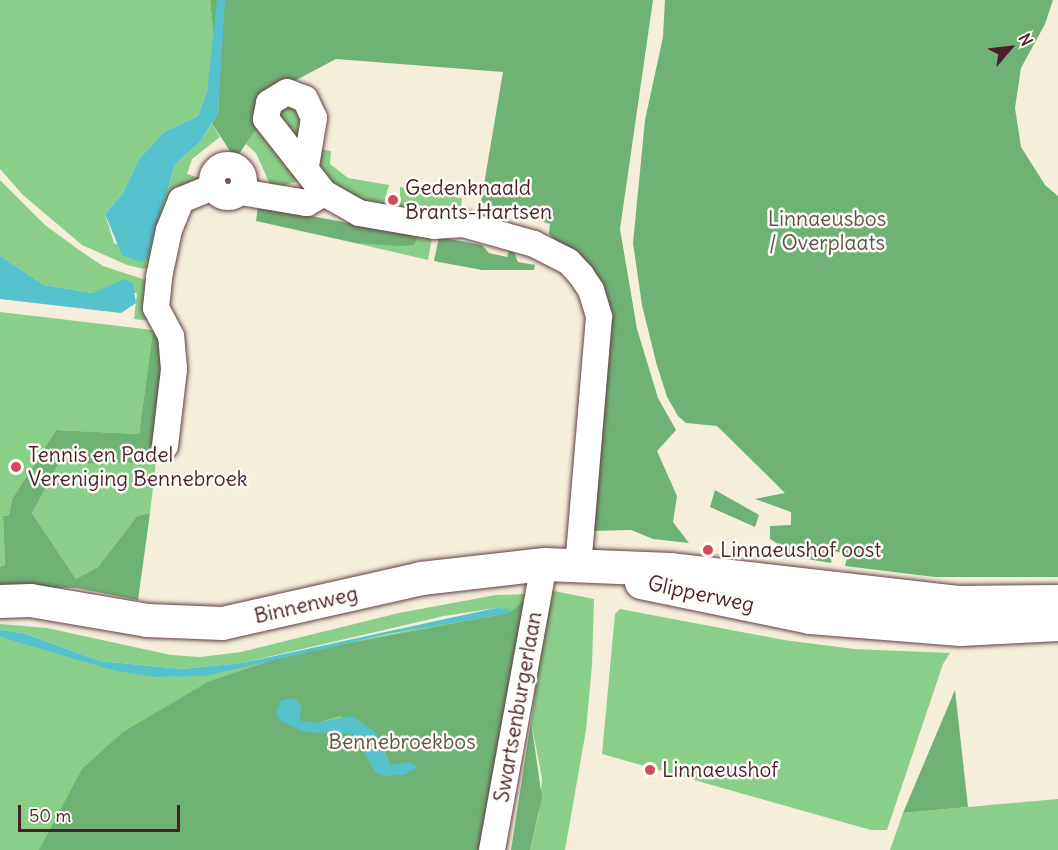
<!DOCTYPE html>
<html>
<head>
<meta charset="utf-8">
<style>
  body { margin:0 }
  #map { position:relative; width:1058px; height:850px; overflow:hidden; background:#f4eedb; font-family:Delius,sans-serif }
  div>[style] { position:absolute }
  .green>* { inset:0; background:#8acf89 }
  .forest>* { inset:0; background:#6fb275 }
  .water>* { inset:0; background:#56c2ce }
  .roads { filter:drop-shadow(0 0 2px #643e45) drop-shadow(0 0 2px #643e45) }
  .minor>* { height:26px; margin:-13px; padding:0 13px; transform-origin:13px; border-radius:13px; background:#fff }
  .minor>.ring { margin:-13px; padding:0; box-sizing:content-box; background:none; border:26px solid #fff; border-radius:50% }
  .tertiary>* { height:33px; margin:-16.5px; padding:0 16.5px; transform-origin:16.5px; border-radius:16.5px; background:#fff }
  .dots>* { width:16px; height:16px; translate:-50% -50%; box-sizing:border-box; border:3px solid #fdfcf7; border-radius:50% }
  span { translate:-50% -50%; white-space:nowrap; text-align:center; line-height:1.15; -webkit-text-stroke:5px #fdfcf7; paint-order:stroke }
  .poi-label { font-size:21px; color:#4a1f2b }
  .left { translate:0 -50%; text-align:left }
  .park-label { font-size:21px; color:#5d5447 }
  .street-label { font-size:21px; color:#4a1f2b }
  .north { position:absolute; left:980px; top:18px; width:60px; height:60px; -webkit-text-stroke:4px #fdfcf7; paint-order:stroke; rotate:62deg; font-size:16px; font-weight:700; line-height:24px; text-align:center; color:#4a1f2b }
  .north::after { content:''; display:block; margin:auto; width:21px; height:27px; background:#4a1f2b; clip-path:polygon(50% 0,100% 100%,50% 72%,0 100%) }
  .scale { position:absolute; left:18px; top:805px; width:162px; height:27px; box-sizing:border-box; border:3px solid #4a1f2b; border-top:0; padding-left:8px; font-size:18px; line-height:21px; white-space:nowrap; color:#4a1f2b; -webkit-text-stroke:4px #fdfcf7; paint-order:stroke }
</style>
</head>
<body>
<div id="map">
  <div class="green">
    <i style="clip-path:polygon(0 0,210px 0,214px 36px,207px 91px,198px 116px,164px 132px,139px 159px,123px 193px,105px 214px,114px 243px,148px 258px,175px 164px,200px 142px,212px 123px,220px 137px,192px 159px,187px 174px,199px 178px,153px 266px,144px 269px,127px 265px,82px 245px,23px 195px,0 169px)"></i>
    <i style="clip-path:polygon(282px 102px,307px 112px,304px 160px,274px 111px)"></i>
    <i style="clip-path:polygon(258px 121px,305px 179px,272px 189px,256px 153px,246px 144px)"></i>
    <i style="clip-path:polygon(317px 149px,331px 151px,330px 164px,348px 178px,389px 185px,382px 210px,350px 205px,314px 174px)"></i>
    <i style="clip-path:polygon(0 180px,45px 225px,79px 250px,103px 266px,146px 280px,158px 322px,134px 319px,137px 293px,93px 293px,44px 285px,0 256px)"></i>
    <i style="clip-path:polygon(400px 187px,462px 198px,461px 207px,455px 216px,400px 212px)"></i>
    <i style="clip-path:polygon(407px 234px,432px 238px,428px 260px,355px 243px,414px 245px,418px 238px)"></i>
    <i style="clip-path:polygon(0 312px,153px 330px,139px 434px,56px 430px,12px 499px,9px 515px,3px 516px,5px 566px,0 567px)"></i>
    <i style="clip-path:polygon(64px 461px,156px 462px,150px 513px,137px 516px,98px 567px,76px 579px,32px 513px,57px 464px)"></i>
    <i style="clip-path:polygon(549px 590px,594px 599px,592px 665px,586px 730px,565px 850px,530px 850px,539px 813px,542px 779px,531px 721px)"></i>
    <i style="clip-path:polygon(528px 594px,494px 850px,0 850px,0 637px,129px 671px,169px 677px,287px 655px,510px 610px,496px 608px,444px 616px,242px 663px,182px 669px,100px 661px,23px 633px,0 630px,0 624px,47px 628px,171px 655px,200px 657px,241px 652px,399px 613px,496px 595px)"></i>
    <i style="clip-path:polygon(620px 609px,784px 640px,854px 649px,950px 653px,943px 664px,887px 830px,871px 830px,602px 754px,615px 614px)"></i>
    <i style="clip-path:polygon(1058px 799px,1058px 850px,890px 850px,903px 813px)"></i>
  </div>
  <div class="forest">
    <i style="clip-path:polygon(210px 0,653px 0,620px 229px,637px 329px,658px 398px,676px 430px,657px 451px,677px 496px,673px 522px,689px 543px,653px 539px,631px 530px,592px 531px,597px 282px,549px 234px,550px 224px,481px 202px,503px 72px,336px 59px,285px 86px,237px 157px,233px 156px,212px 123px,218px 113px,219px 89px)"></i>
    <i style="clip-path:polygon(665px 0,1053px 0,1045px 24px,1021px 68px,1015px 108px,1021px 147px,1045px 185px,1058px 196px,1058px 577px,935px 577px,845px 566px,848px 554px,833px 551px,831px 563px,789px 556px,786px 549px,770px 539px,770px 526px,791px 525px,791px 512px,755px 499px,785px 493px,717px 426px,686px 423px,678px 416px,667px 397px,656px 362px,642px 305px,633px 243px,645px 120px,663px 37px)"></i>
    <i style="clip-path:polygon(258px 206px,407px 234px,418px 238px,414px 245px,401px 246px,355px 243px,256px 221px)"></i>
    <i style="clip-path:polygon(439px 237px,482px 245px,489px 253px,507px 257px,511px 245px,518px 262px,535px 265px,534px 270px,482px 270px,434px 261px)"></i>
    <i style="clip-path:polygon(153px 330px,168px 354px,156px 462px,58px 464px,32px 513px,76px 579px,98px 567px,137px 516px,150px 513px,138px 600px,76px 588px,0 586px,0 567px,5px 565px,3px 516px,9px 515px,12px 499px,56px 430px,139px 434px)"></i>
    <i style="clip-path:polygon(715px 490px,759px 515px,755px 527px,710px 507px)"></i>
    <i style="clip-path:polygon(evenodd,524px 601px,530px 601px,485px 850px,39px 850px,82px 769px,123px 732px,208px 682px,287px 655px,509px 613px,524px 601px,296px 700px,299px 721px,315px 723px,340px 716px,382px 745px,390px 765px,403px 766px,375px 772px,360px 744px,349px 733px,305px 732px,281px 721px,296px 700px)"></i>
    <i style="clip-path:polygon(955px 690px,968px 807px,903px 813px)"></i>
    <i style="clip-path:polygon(531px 721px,542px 798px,530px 850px,511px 850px)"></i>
  </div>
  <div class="water">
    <i style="clip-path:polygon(217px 0,225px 0,218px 113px,200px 142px,175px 164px,148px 258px,140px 262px,122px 255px,105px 214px,123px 193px,139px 159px,164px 132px,198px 116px,207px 91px)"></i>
    <i style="clip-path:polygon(0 256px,44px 285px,93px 293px,124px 279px,133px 284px,136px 303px,121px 313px,0 299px)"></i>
    <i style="clip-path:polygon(496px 608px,510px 609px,509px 613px,388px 634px,205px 676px,156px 677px,116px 671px,0 637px,0 630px,23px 633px,100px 661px,182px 669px,242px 663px)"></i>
    <i style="clip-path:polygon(294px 698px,301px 706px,300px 721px,315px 723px,352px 716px,376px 733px,390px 765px,410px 762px,418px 767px,404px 775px,383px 776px,375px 772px,360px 744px,349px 733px,305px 732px,281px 721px,276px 715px,281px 701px)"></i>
  </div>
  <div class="roads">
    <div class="minor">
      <i class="ring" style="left:212px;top:165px;width:6px;height:6px"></i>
      <i style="left:306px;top:166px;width:49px;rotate:-80.5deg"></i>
      <i style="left:314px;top:118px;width:21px;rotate:-115deg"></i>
      <i style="left:305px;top:99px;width:19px;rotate:-159deg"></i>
      <i style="left:287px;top:92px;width:21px;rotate:149deg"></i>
      <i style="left:269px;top:103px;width:16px;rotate:101deg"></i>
      <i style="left:266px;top:119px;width:94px;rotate:51.9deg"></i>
      <i style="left:324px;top:193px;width:40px;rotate:29.7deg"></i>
      <i style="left:359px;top:213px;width:76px;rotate:9.8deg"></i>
      <i style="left:434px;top:226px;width:29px;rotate:-4deg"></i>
      <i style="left:463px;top:224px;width:74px;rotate:15.7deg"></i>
      <i style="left:534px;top:244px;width:39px;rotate:27deg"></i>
      <i style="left:569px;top:262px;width:18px;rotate:47deg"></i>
      <i style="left:581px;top:275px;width:18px;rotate:56deg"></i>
      <i style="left:591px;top:290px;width:28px;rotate:73deg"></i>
      <i style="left:599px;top:317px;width:250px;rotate:94.8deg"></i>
      <i style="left:241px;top:192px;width:67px;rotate:9.5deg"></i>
      <i style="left:307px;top:203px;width:20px;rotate:-30deg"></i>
      <i style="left:165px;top:446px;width:78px;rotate:-83.3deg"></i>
      <i style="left:174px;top:369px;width:33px;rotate:-95deg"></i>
      <i style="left:171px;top:336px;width:32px;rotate:-118deg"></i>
      <i style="left:156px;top:308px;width:31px;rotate:-84deg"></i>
      <i style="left:159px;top:277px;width:48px;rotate:-78deg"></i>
      <i style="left:169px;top:230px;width:32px;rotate:-68deg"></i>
      <i style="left:181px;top:200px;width:35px;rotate:-22deg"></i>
      <i style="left:492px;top:850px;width:291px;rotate:-79.7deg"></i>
    </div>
    <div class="tertiary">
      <i style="left:641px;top:582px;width:173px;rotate:11.7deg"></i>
      <i style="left:810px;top:617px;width:150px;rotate:4.6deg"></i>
      <i style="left:960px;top:629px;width:98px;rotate:-2.9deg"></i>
      <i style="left:0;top:601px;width:30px;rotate:-2deg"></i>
      <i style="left:30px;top:600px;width:119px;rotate:9.7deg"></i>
      <i style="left:147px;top:620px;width:75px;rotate:2.3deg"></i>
      <i style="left:222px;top:623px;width:204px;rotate:-12.7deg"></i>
      <i style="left:421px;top:578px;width:124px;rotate:-6.5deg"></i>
      <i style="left:544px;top:564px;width:125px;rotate:2.3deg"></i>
      <i style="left:669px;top:569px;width:290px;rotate:6.5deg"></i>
      <i style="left:957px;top:602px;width:101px;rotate:-0.6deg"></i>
    </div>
  </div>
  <div class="dots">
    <i style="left:393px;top:200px;background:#d1495b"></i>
    <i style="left:16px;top:467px;background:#d1495b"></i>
    <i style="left:708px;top:550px;background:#d1495b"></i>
    <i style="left:650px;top:770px;background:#d1495b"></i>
  </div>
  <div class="poi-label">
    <span class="left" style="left:405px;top:200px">Gedenknaald<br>Brants-Hartsen</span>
    <span class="left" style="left:28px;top:467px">Tennis en Padel<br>Vereniging Bennebroek</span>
    <span class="left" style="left:720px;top:550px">Linnaeushof oost</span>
    <span class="left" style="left:662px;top:770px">Linnaeushof</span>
  </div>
  <div class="park-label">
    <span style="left:827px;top:231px">Linnaeusbos<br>/ Overplaats</span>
    <span style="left:402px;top:742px">Bennebroekbos</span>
  </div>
  <div class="street-label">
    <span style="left:701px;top:594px;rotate:12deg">Glipperweg</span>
    <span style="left:306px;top:605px;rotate:-13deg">Binnenweg</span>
    <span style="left:518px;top:707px;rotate:-80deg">Swartsenburgerlaan</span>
  </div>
  <div class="north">N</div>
  <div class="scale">50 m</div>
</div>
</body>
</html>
